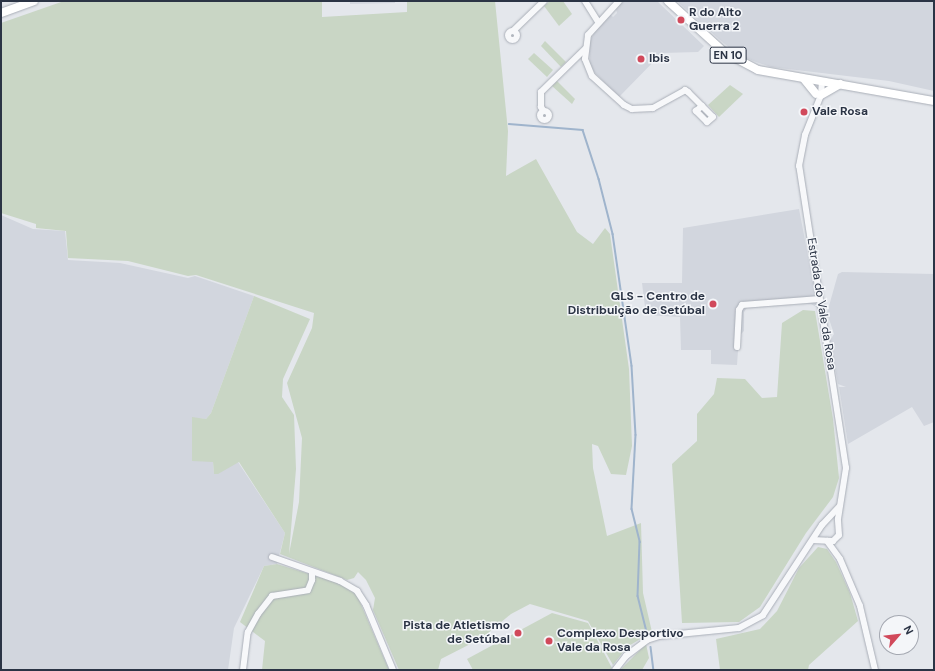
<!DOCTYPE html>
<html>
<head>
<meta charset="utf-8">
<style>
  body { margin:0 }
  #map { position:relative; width:935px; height:671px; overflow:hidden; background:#e4e7ec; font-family:"DM Sans",sans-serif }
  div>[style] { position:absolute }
  .built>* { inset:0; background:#d2d6de }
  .green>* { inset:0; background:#c9d6c5 }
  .stream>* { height:1.5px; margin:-0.75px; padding:0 0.75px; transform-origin:0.75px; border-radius:0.75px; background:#9fb4cc }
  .roads { filter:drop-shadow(0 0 1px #a9aeb7) drop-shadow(0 0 1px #a9aeb7) }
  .minor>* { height:6px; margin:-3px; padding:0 3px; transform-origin:3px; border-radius:3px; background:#f7f8fa }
  .minor>.ring { margin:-3px; padding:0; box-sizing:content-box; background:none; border:6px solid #f7f8fa; border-radius:50% }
  .major>* { height:8px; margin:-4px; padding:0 4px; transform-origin:4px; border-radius:4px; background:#fff }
  .dots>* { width:11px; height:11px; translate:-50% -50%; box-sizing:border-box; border:2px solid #f4f6f9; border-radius:50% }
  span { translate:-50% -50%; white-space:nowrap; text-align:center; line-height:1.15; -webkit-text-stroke:3px #f4f6f9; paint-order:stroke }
  .shield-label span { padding:1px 3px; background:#f4f6f9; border:1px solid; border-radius:3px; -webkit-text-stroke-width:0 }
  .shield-label { font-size:11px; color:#2b3445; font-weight:700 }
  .poi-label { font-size:12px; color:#2b3445; font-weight:700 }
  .left { translate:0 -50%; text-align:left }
  .right { translate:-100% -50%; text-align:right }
  .street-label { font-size:12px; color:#2b3445 }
  .frame { position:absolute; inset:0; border:2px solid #2b3445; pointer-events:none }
  .north { position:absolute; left:879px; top:615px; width:40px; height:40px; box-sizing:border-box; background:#f4f6f9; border:1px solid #a4a8b1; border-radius:50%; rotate:62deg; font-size:11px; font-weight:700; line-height:16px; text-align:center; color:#2b3445 }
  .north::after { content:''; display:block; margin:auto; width:14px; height:18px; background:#d1495b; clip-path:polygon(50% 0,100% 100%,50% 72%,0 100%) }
</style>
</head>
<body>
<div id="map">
  <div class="built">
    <i style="clip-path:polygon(350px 1px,395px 1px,395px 3px,350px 4px)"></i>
    <i style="clip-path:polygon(624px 1px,657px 1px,704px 46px,698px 52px,662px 53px,619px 97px,594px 72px,590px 63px,589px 43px,596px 29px,610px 14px,613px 17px,617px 13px,616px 9px)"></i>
    <i style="clip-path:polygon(677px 1px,934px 1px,934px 91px,889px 81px,771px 67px,756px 62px,737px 54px,720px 40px)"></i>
    <i style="clip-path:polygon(799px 209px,818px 308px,811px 304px,803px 303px,747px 308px,744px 312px,744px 331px,739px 336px,737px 365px,711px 364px,711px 350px,681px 350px,680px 317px,646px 315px,642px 283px,682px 283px,683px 228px)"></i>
    <i style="clip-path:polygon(1px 215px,33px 229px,65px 231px,68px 260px,120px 263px,188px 278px,195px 276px,254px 296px,211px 413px,206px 419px,192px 418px,213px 462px,214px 474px,238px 462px,285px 533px,277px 564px,264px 566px,234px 628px,228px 670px,1px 670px)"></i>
    <i style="clip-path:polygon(842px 272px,934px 274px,934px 422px,924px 426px,912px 407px,848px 444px,839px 387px,846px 387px,838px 384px,830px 340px,834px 334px,827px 313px,838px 274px)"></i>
  </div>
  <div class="green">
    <i style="clip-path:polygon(64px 1px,322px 1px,322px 17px,407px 12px,407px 1px,495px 1px,508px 131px,506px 176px,536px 159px,577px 232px,593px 244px,605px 228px,610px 234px,629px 369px,632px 446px,626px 475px,611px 474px,598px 446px,592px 444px,593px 468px,607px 536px,641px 523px,643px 593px,652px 632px,627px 647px,613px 665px,588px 621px,530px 604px,511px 614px,482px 638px,441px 659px,438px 670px,399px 670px,373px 610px,375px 598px,366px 580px,358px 572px,354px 578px,347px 580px,280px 554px,285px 533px,239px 462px,218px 474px,214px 474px,213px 462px,192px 461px,192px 417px,206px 419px,211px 413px,254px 296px,310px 319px,283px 379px,282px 397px,294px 415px,296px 469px,289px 554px,299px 502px,302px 438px,287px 383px,312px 328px,314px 313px,196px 275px,188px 276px,128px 261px,68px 258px,66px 231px,36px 228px,36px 224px,1px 213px,1px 23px)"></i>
    <i style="clip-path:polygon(550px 1px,563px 1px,572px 14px,559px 26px,544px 6px)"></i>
    <i style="clip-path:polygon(545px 41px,566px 62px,561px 67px,541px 46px)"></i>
    <i style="clip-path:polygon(534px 53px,553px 70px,547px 77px,528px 59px)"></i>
    <i style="clip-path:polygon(557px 81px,575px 99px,572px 104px,552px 86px)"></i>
    <i style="clip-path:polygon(730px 85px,743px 94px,719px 117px,708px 105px)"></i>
    <i style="clip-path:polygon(803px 310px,815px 311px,833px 419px,839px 478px,833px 497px,806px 533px,760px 607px,739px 622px,682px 623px,672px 464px,697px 441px,697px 414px,714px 394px,717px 378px,745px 379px,762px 398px,777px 397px,782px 323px)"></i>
    <i style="clip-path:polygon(818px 547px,827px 549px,836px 562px,850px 593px,858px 621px,809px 665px,808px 670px,720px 670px,716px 639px,760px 629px,777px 611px,799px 568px)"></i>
    <i style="clip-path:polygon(277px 564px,342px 584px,357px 595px,389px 670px,262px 670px,265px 641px,240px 622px,264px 566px)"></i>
    <i style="clip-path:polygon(552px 613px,588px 623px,612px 668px,610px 670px,473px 670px,467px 659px)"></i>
    <i style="clip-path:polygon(646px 644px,649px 658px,642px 670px,620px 670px)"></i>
  </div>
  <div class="stream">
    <i style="left:509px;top:124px;width:74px;rotate:4.6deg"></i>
    <i style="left:583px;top:130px;width:52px;rotate:71.9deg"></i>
    <i style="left:599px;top:179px;width:57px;rotate:75.7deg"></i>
    <i style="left:613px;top:234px;width:133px;rotate:81.8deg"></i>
    <i style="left:632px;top:366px;width:69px;rotate:86.7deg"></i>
    <i style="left:636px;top:435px;width:74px;rotate:93.1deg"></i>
    <i style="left:632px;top:509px;width:34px;rotate:76deg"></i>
    <i style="left:640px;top:542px;width:54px;rotate:92.1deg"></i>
    <i style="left:638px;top:596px;width:36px;rotate:76deg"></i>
    <i style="left:651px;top:647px;width:23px;rotate:83deg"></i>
  </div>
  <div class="roads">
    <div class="minor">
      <i style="left:585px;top:1px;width:25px;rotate:58deg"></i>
      <i style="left:619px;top:1px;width:46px;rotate:132.4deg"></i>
      <i style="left:588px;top:35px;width:24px;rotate:97deg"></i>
      <i style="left:585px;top:59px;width:18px;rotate:68deg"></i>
      <i style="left:592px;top:76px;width:43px;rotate:42.2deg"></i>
      <i style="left:624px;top:105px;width:9px;rotate:27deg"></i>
      <i style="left:632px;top:109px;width:21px;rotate:-3deg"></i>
      <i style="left:653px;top:108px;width:37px;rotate:-29deg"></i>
      <i style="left:685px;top:90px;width:4px;rotate:34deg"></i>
      <i style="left:688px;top:92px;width:35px;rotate:45deg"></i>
      <i style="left:713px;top:117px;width:8px;rotate:140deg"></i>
      <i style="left:707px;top:122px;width:16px;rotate:-135deg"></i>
      <i style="left:696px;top:111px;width:8px;rotate:-40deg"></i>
      <i class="ring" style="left:507.5px;top:30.5px;width:3px;height:3px"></i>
      <i style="left:513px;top:31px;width:43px;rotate:-44.1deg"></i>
      <i style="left:543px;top:110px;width:4px;rotate:-124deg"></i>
      <i style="left:541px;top:107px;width:15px;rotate:-90deg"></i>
      <i style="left:541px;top:92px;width:62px;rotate:-44.3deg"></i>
      <i class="ring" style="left:539.5px;top:110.5px;width:3px;height:3px"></i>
      <i style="left:737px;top:347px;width:37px;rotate:-87deg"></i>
      <i style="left:739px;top:310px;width:6px;rotate:-59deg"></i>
      <i style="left:742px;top:305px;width:78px;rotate:-4.4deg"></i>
      <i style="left:813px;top:540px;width:20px;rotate:3deg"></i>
      <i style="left:833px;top:541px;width:8px;rotate:-45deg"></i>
      <i style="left:839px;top:535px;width:16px;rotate:-94deg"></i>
      <i style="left:838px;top:519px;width:52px;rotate:-81.1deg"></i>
      <i style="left:846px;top:468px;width:306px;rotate:-98.8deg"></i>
      <i style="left:799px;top:166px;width:32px;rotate:-79deg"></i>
      <i style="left:805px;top:135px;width:43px;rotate:-68.2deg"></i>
      <i style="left:821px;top:95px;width:13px;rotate:-86deg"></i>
      <i style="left:827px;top:541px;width:22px;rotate:54deg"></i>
      <i style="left:840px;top:559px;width:51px;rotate:66.9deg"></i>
      <i style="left:860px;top:606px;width:66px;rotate:76.8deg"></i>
      <i style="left:272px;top:557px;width:72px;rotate:19.4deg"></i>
      <i style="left:340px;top:581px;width:20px;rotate:30deg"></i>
      <i style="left:357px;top:591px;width:17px;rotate:57deg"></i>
      <i style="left:366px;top:605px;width:70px;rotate:67.4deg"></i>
      <i style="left:243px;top:670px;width:38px;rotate:-83deg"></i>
      <i style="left:248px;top:632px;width:21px;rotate:-61deg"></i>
      <i style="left:258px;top:614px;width:23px;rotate:-52deg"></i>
      <i style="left:272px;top:596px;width:36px;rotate:-9deg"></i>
      <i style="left:308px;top:590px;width:11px;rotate:-68deg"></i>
      <i style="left:312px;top:580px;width:8px;rotate:-90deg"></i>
      <i style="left:615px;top:670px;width:18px;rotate:-52deg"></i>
      <i style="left:626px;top:656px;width:26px;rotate:-37deg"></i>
      <i style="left:647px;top:640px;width:13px;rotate:-18deg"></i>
      <i style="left:659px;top:636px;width:80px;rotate:-5.7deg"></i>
      <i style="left:739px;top:628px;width:27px;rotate:-28deg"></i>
      <i style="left:763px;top:615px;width:108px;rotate:-56.8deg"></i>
      <i style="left:822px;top:525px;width:25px;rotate:-47deg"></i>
    </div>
    <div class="major">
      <i style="left:668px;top:1px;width:76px;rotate:42.3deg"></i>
      <i style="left:724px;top:52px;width:38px;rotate:28deg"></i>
      <i style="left:758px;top:70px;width:179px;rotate:10deg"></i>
      <i style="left:1px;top:13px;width:35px;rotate:-20deg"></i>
      <i style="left:804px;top:79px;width:19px;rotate:51deg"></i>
      <i style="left:821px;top:95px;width:22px;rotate:-30deg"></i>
    </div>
  </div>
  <div class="dots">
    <i style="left:681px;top:20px;background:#d1495b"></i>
    <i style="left:641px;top:59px;background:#d1495b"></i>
    <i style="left:804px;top:112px;background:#d1495b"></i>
    <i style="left:713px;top:304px;background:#d1495b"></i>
    <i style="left:518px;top:633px;background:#d1495b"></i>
    <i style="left:549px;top:641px;background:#d1495b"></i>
  </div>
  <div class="shield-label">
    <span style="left:728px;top:55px">EN 10</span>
  </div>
  <div class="poi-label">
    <span class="left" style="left:689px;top:20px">R do Alto<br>Guerra 2</span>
    <span class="left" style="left:649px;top:59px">Ibis</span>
    <span class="left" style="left:812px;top:112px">Vale Rosa</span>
    <span class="right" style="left:705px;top:304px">GLS - Centro de<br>Distribuição de Setúbal</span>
    <span class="right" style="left:510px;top:633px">Pista de Atletismo<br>de Setúbal</span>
    <span class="left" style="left:557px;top:641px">Complexo Desportivo<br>Vale da Rosa</span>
  </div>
  <div class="street-label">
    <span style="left:821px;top:304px;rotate:81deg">Estrada do Vale da Rosa</span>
  </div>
  <div class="frame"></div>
  <div class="north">N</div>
</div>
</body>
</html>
